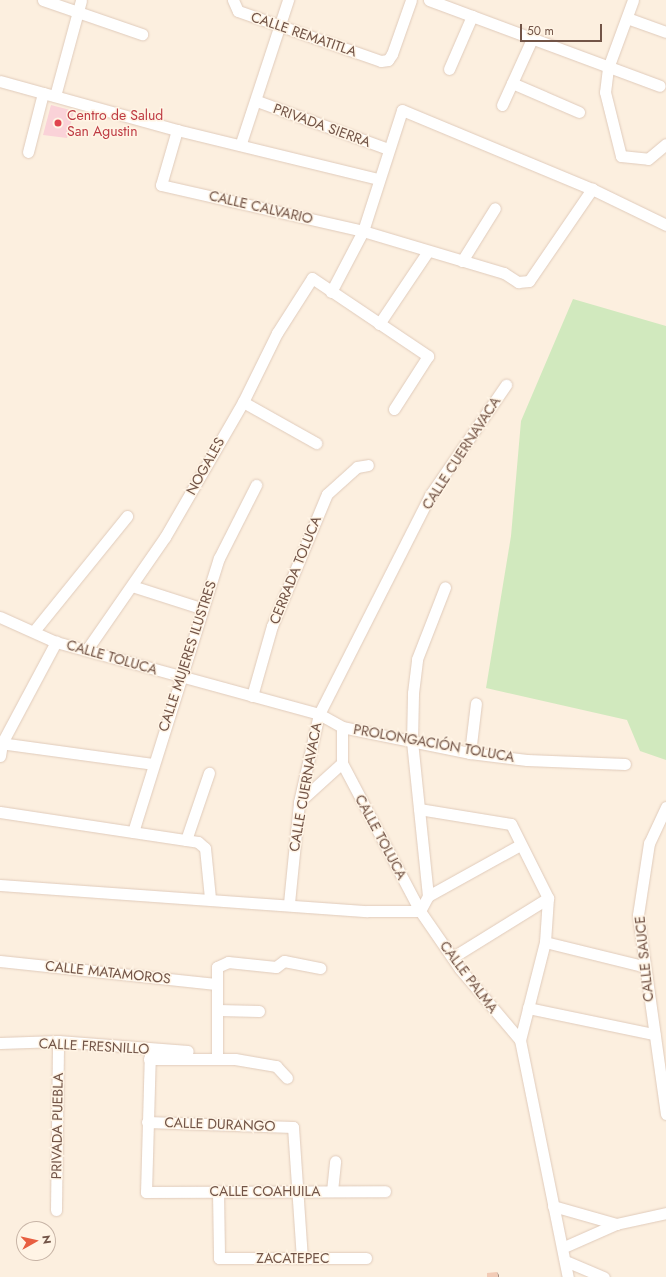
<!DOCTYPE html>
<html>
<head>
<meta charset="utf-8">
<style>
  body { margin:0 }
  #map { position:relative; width:666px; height:1277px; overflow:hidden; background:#fcefdf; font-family:Jost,sans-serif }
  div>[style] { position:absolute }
  .medical>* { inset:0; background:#fad2d8 }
  .green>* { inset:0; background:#d1e9be }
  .roads { filter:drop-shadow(0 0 1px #e0cbbb) drop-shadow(0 0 1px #e0cbbb) }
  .minor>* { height:11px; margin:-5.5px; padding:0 5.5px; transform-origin:5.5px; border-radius:5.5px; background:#fff }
  .shaded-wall>* { inset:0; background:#a98e7f }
  .building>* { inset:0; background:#f2cbb6 }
  .dots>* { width:11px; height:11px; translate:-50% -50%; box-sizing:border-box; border:2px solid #fff4e5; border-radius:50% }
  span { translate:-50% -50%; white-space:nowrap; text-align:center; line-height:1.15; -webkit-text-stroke:3px #fff4e5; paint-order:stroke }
  .street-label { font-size:14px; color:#725447 }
  .health-label { font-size:14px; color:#be3a42 }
  .left { translate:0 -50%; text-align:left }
  .north { position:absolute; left:16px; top:1221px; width:40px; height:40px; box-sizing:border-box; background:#fff4e5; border:1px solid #c7b4a6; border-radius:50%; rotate:82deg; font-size:11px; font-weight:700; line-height:16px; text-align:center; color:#725447 }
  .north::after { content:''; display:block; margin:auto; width:14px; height:18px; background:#e85f41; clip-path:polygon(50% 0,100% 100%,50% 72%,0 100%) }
  .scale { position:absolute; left:520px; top:24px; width:82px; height:18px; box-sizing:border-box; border:2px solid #725447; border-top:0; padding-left:5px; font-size:12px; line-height:14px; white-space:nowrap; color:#725447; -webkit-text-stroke:3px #fff4e5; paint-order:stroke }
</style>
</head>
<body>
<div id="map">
  <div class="medical">
    <i style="clip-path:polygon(51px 105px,74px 111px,67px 138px,43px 135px)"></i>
  </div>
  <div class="green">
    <i style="clip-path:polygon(573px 299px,666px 326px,666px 760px,640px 751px,627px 720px,486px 688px,511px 536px,521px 421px)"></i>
  </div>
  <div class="roads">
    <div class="minor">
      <i style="left:43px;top:0;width:105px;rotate:19deg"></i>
      <i style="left:233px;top:0;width:12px;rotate:66deg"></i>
      <i style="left:238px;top:11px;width:151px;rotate:19.3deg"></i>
      <i style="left:381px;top:61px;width:7px;rotate:-8deg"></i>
      <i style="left:388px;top:60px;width:7px;rotate:-56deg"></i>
      <i style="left:392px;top:54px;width:57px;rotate:-70.6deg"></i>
      <i style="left:429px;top:0;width:246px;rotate:20.4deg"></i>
      <i style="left:633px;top:0;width:72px;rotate:110.2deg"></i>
      <i style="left:608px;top:68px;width:24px;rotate:97deg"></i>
      <i style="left:605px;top:92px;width:66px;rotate:76deg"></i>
      <i style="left:621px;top:156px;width:27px;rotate:6deg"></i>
      <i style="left:648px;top:159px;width:23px;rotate:-40deg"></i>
      <i style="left:627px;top:18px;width:41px;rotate:19.7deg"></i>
      <i style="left:449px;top:69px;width:58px;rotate:-66.5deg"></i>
      <i style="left:0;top:81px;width:184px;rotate:15.5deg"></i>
      <i style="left:177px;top:130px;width:207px;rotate:13.7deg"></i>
      <i style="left:512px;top:83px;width:73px;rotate:23.4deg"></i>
      <i style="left:55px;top:96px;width:99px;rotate:-74.8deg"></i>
      <i style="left:257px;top:101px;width:140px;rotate:20.1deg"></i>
      <i style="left:502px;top:105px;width:72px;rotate:-65.6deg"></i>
      <i style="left:177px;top:130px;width:57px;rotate:106.2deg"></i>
      <i style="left:161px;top:185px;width:207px;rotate:12.8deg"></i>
      <i style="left:363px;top:231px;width:147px;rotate:16.6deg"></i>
      <i style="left:504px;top:273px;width:17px;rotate:33deg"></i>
      <i style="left:518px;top:282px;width:11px;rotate:-5deg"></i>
      <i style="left:529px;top:281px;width:112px;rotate:-55.6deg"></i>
      <i style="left:241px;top:143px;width:151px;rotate:-71.8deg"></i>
      <i style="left:28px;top:152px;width:61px;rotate:-75.7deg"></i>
      <i style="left:462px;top:261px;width:62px;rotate:-58.1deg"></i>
      <i style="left:331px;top:292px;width:69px;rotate:-62.3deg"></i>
      <i style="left:363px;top:231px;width:127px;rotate:-72.1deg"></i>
      <i style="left:402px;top:110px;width:206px;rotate:22.6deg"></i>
      <i style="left:592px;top:189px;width:82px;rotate:25.9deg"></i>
      <i style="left:379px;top:324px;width:88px;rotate:-56.1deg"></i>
      <i style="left:243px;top:402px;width:84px;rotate:29.3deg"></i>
      <i style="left:132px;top:586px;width:72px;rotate:17.7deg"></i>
      <i style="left:0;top:617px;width:61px;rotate:24.1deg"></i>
      <i style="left:56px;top:642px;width:273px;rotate:15.3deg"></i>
      <i style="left:319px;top:714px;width:26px;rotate:29deg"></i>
      <i style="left:342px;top:727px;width:131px;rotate:11.5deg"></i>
      <i style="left:470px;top:753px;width:57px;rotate:7deg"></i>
      <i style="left:527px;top:760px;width:98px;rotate:2.3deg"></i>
      <i style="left:34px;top:631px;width:148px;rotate:-51deg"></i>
      <i style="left:88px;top:648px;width:135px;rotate:-55.3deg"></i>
      <i style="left:165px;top:537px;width:156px;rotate:-60deg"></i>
      <i style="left:243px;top:402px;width:77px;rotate:-63.8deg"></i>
      <i style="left:277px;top:333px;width:65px;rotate:-57.5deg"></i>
      <i style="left:312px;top:278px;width:140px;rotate:33.9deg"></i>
      <i style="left:428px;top:356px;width:63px;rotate:122.7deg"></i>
      <i style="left:252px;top:696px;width:73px;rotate:-74.1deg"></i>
      <i style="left:272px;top:626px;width:143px;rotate:-67.4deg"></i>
      <i style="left:327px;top:494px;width:40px;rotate:-42deg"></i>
      <i style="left:357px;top:467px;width:11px;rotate:-10deg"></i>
      <i style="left:0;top:743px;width:154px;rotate:7.8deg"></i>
      <i style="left:470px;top:753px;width:50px;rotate:-83.2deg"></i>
      <i style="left:0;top:756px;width:13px;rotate:-81deg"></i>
      <i style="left:2px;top:743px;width:115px;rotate:-61.9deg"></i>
      <i style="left:342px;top:763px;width:167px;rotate:62.2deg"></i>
      <i style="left:420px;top:911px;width:70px;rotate:55.4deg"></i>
      <i style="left:460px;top:969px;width:93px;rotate:49.8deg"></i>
      <i style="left:299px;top:802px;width:58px;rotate:-42.2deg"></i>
      <i style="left:342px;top:763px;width:36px;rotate:-90deg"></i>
      <i style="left:666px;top:807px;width:40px;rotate:115deg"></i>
      <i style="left:649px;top:843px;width:73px;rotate:98.7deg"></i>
      <i style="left:638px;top:915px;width:201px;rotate:82deg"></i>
      <i style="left:419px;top:809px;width:93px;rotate:9.3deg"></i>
      <i style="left:511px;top:824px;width:83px;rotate:63.4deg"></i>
      <i style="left:548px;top:898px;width:44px;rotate:93.9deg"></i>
      <i style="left:545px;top:942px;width:101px;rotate:104.3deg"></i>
      <i style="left:520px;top:1040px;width:242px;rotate:78.6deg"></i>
      <i style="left:0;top:812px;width:200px;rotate:8.6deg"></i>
      <i style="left:198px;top:842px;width:9px;rotate:41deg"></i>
      <i style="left:205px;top:848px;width:50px;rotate:84.3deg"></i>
      <i style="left:133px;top:832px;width:287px;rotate:-72.6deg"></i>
      <i style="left:219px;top:558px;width:82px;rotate:-63.1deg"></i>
      <i style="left:186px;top:840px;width:71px;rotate:-71.1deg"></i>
      <i style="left:0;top:885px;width:368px;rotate:4.1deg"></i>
      <i style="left:367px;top:911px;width:53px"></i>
      <i style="left:428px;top:896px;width:105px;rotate:-29deg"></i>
      <i style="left:289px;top:903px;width:101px;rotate:-84.3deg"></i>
      <i style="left:299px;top:802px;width:90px;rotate:-77.2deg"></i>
      <i style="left:319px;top:714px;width:246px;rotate:-63.1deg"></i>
      <i style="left:430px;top:495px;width:134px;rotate:-55.4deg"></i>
      <i style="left:420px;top:911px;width:17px;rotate:-62deg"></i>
      <i style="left:428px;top:896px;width:155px;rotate:-95.9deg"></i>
      <i style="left:412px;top:742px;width:49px;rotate:-88.8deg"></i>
      <i style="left:413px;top:693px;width:34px;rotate:-83deg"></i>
      <i style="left:417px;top:659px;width:77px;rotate:-68.7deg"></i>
      <i style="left:545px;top:942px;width:101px;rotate:13.8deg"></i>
      <i style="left:453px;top:957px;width:112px;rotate:-31.8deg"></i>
      <i style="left:0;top:961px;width:217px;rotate:6.1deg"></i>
      <i style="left:528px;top:1008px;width:129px;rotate:11.7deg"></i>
      <i style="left:218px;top:1010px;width:41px;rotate:1.4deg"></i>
      <i style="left:0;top:1043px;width:58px;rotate:-2deg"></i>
      <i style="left:58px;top:1041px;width:130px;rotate:4.4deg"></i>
      <i style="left:150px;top:1050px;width:142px;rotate:91.6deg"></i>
      <i style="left:146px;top:1192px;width:239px;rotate:-0.2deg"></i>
      <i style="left:217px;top:1058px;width:91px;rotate:-90deg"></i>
      <i style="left:217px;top:967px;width:12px;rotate:-24deg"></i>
      <i style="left:228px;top:962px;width:48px;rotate:5.9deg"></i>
      <i style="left:276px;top:967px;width:10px;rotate:-37deg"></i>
      <i style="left:284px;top:961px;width:37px;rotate:11deg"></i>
      <i style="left:149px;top:1059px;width:86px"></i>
      <i style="left:235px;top:1059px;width:42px;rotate:9.7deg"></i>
      <i style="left:276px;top:1066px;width:16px;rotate:47deg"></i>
      <i style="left:147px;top:1122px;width:146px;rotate:2deg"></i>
      <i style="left:293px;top:1127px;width:131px;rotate:86.1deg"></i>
      <i style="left:218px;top:1191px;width:67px;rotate:89.1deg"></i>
      <i style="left:219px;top:1258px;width:147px"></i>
      <i style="left:332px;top:1191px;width:30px;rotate:-84deg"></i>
      <i style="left:553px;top:1206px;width:66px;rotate:15.9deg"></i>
      <i style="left:616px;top:1224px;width:51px;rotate:-12.4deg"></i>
      <i style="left:56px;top:1210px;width:169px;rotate:-89.3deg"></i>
      <i style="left:564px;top:1247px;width:57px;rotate:-23.9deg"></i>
      <i style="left:568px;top:1262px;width:39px;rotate:23deg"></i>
    </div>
  </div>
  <div class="shaded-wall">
    <i style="clip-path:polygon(497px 1272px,499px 1275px,499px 1277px,498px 1277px)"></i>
  </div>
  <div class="building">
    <i style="clip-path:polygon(497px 1272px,498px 1277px,487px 1277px,487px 1273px)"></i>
  </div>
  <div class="dots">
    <i style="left:58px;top:123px;background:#e0444e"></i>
  </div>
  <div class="street-label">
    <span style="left:304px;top:34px;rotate:19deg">CALLE REMATITLA</span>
    <span style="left:322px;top:125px;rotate:20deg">PRIVADA SIERRA</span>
    <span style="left:261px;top:207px;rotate:13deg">CALLE CALVARIO</span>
    <span style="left:461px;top:453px;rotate:-57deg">CALLE CUERNAVACA</span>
    <span style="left:205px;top:466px;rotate:-61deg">NOGALES</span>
    <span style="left:295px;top:570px;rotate:-68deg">CERRADA TOLUCA</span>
    <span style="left:187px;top:656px;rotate:-72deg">CALLE MUJERES ILUSTRES</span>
    <span style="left:112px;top:657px;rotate:16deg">CALLE TOLUCA</span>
    <span style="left:434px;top:743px;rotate:10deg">PROLONGACIÓN TOLUCA</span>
    <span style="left:305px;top:787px;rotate:-80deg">CALLE CUERNAVACA</span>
    <span style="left:381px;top:837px;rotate:62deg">CALLE TOLUCA</span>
    <span style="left:644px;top:959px;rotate:-96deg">CALLE SAUCE</span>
    <span style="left:108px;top:972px;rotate:6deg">CALLE MATAMOROS</span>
    <span style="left:469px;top:977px;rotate:53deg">CALLE PALMA</span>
    <span style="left:94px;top:1046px;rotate:3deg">CALLE FRESNILLO</span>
    <span style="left:220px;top:1124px;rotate:2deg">CALLE DURANGO</span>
    <span style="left:57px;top:1126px;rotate:-89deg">PRIVADA PUEBLA</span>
    <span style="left:265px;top:1191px">CALLE COAHUILA</span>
    <span style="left:293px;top:1258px">ZACATEPEC</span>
  </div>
  <div class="health-label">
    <span class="left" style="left:67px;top:123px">Centro de Salud<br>San Agustin</span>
  </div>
  <div class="north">N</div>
  <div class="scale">50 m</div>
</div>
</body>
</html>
